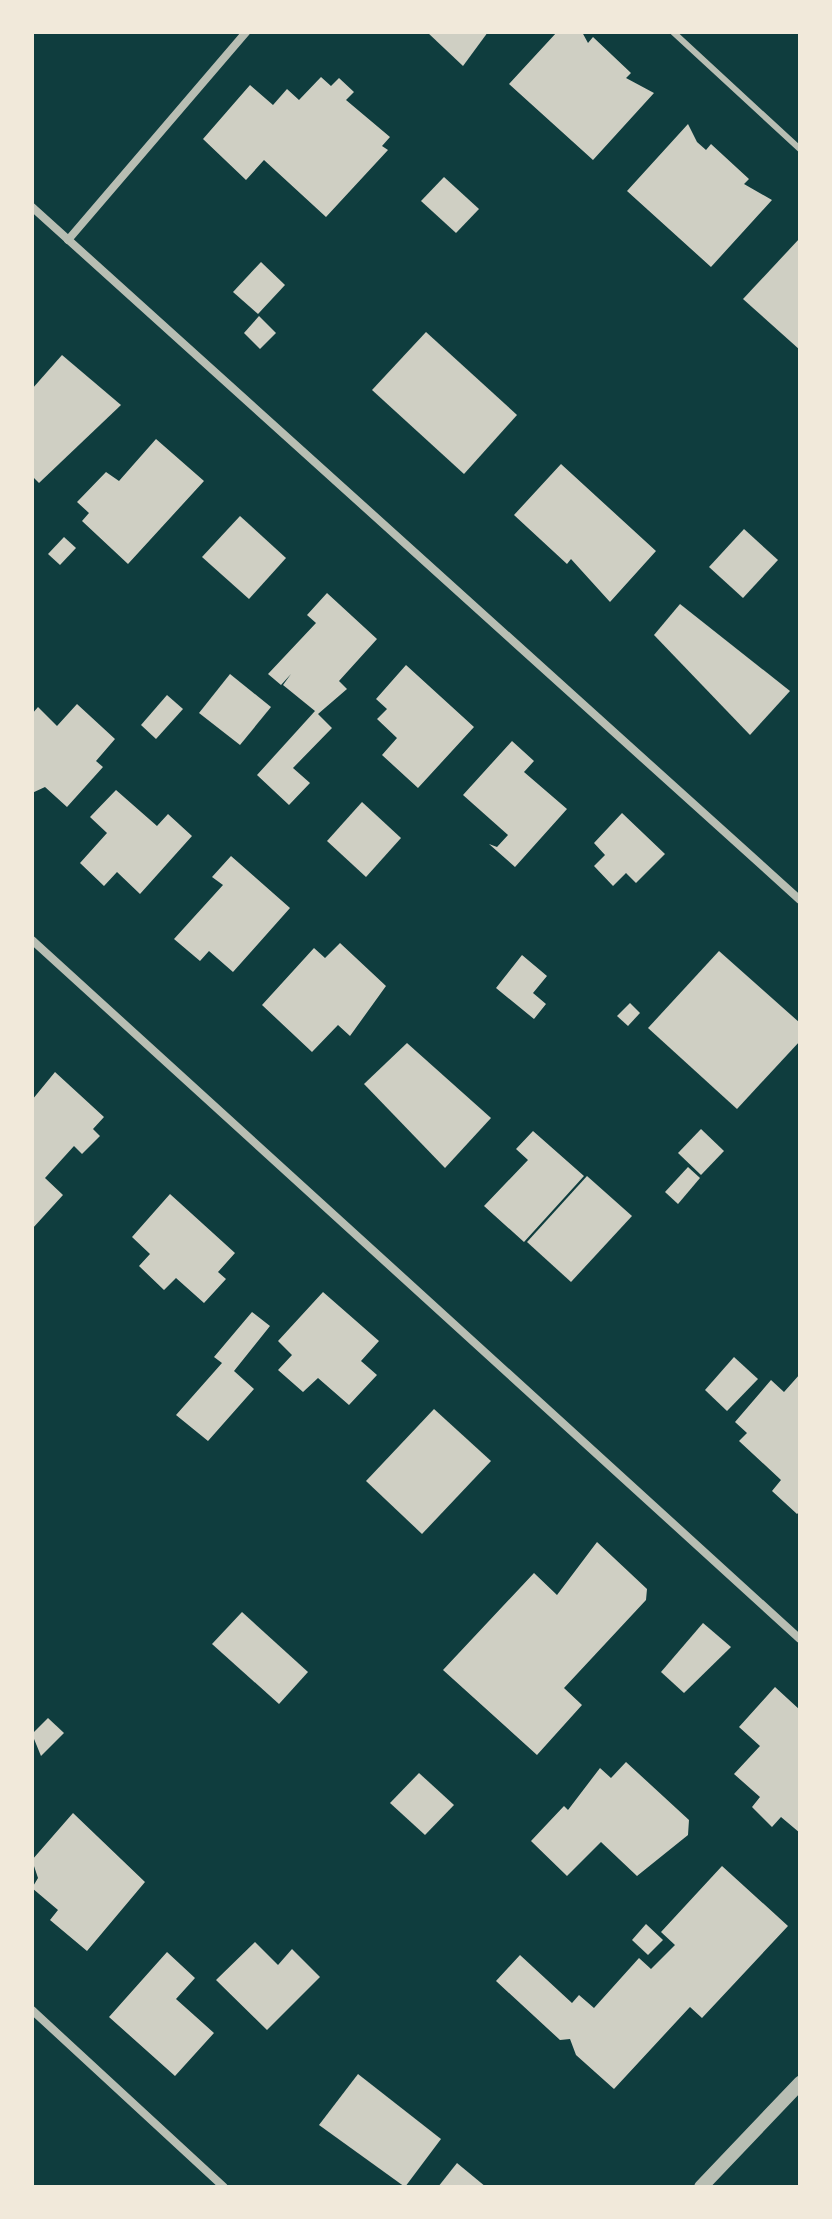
<!DOCTYPE html>
<html>
<head>
<meta charset="utf-8">
<style>
  body { margin:0 }
  #map { position:relative; width:832px; height:2219px; overflow:hidden; background:#0f3d3e; font-family:Quicksand,sans-serif }
  div>[style] { position:absolute }
  .building>* { inset:0; background:#cfcfc3 }
  .service>* { height:6px; margin:-3px; padding:0 3px; transform-origin:3px; border-radius:3px; background:#b8beb3 }
  .minor>* { height:8px; margin:-4px; padding:0 4px; transform-origin:4px; border-radius:4px; background:#b8beb3 }
  .tertiary>* { height:14px; margin:-7px; padding:0 7px; transform-origin:7px; border-radius:7px; background:#b8beb3 }
  span { translate:-50% -50%; white-space:nowrap; text-align:center; line-height:1.15; -webkit-text-stroke:6px #f1e9da; paint-order:stroke }
  .frame { position:absolute; inset:0; border:34px solid #f1e9da; pointer-events:none }
</style>
</head>
<body>
<div id="map">
  <div class="building">
    <i style="clip-path:polygon(427px 32px,488px 32px,463px 66px)"></i>
    <i style="clip-path:polygon(557px 32px,582px 32px,588px 43px,593px 37px,631px 73px,626px 78px,654px 93px,593px 160px,509px 84px)"></i>
    <i style="clip-path:polygon(321px 77px,331px 86px,339px 78px,354px 92px,346px 100px,390px 137px,382px 146px,388px 150px,326px 217px,264px 160px,246px 180px,203px 139px,250px 85px,273px 105px,287px 89px,299px 100px)"></i>
    <i style="clip-path:polygon(688px 124px,697px 142px,706px 150px,711px 144px,749px 179px,744px 184px,772px 200px,711px 267px,627px 191px)"></i>
    <i style="clip-path:polygon(444px 177px,479px 209px,456px 233px,421px 201px)"></i>
    <i style="clip-path:polygon(800px 238px,800px 350px,743px 299px)"></i>
    <i style="clip-path:polygon(261px 262px,285px 285px,258px 314px,233px 292px)"></i>
    <i style="clip-path:polygon(259px 316px,276px 333px,260px 349px,244px 333px)"></i>
    <i style="clip-path:polygon(426px 332px,517px 415px,464px 474px,372px 390px)"></i>
    <i style="clip-path:polygon(62px 355px,121px 405px,39px 483px,32px 476px,32px 389px)"></i>
    <i style="clip-path:polygon(156px 439px,204px 481px,128px 564px,82px 521px,89px 513px,77px 502px,106px 472px,119px 481px)"></i>
    <i style="clip-path:polygon(561px 464px,656px 551px,610px 602px,571px 559px,567px 564px,514px 515px)"></i>
    <i style="clip-path:polygon(240px 516px,286px 558px,249px 599px,202px 557px)"></i>
    <i style="clip-path:polygon(744px 529px,778px 560px,743px 598px,709px 567px)"></i>
    <i style="clip-path:polygon(64px 537px,76px 548px,60px 565px,48px 554px)"></i>
    <i style="clip-path:polygon(327px 593px,377px 639px,339px 681px,347px 689px,318px 714px,332px 728px,293px 768px,310px 783px,289px 805px,257px 775px,315px 711px,283px 685px,291px 674px,281px 685px,268px 674px,316px 623px,307px 615px)"></i>
    <i style="clip-path:polygon(680px 604px,790px 691px,750px 735px,654px 635px)"></i>
    <i style="clip-path:polygon(406px 665px,474px 727px,418px 788px,382px 755px,397px 738px,377px 719px,387px 709px,376px 699px)"></i>
    <i style="clip-path:polygon(230px 674px,271px 707px,240px 745px,199px 713px)"></i>
    <i style="clip-path:polygon(167px 695px,183px 709px,156px 739px,141px 725px)"></i>
    <i style="clip-path:polygon(77px 704px,115px 739px,96px 761px,103px 767px,67px 807px,45px 787px,32px 793px,32px 714px,38px 707px,57px 726px)"></i>
    <i style="clip-path:polygon(512px 741px,534px 761px,524px 772px,567px 809px,515px 867px,489px 844px,497px 847px,508px 835px,463px 795px)"></i>
    <i style="clip-path:polygon(116px 790px,157px 826px,168px 814px,192px 836px,140px 894px,117px 872px,104px 886px,80px 863px,107px 833px,90px 817px)"></i>
    <i style="clip-path:polygon(362px 802px,401px 838px,366px 877px,327px 841px)"></i>
    <i style="clip-path:polygon(622px 813px,665px 854px,636px 883px,626px 873px,613px 886px,594px 866px,605px 855px,594px 843px)"></i>
    <i style="clip-path:polygon(231px 856px,290px 908px,233px 972px,209px 951px,200px 961px,174px 939px,223px 885px,212px 877px)"></i>
    <i style="clip-path:polygon(340px 943px,386px 986px,350px 1036px,338px 1025px,312px 1052px,262px 1005px,314px 948px,325px 958px)"></i>
    <i style="clip-path:polygon(719px 951px,800px 1023px,800px 1041px,737px 1109px,648px 1028px)"></i>
    <i style="clip-path:polygon(522px 955px,547px 976px,533px 993px,546px 1004px,534px 1019px,496px 988px)"></i>
    <i style="clip-path:polygon(630px 1003px,640px 1013px,628px 1026px,617px 1016px)"></i>
    <i style="clip-path:polygon(407px 1043px,491px 1118px,445px 1168px,364px 1084px)"></i>
    <i style="clip-path:polygon(55px 1072px,104px 1117px,93px 1129px,100px 1136px,82px 1154px,74px 1146px,45px 1178px,63px 1195px,32px 1229px,32px 1100px)"></i>
    <i style="clip-path:polygon(701px 1129px,724px 1151px,701px 1175px,678px 1153px)"></i>
    <i style="clip-path:polygon(533px 1131px,584px 1176px,524px 1242px,484px 1206px,528px 1160px,516px 1149px)"></i>
    <i style="clip-path:polygon(688px 1167px,700px 1178px,678px 1204px,665px 1192px)"></i>
    <i style="clip-path:polygon(587px 1176px,632px 1216px,571px 1282px,527px 1242px)"></i>
    <i style="clip-path:polygon(170px 1194px,235px 1253px,218px 1272px,226px 1279px,204px 1303px,176px 1278px,164px 1290px,139px 1266px,150px 1254px,132px 1237px)"></i>
    <i style="clip-path:polygon(323px 1292px,379px 1341px,361px 1361px,377px 1375px,349px 1405px,318px 1378px,303px 1392px,278px 1370px,292px 1355px,278px 1341px)"></i>
    <i style="clip-path:polygon(252px 1312px,270px 1326px,234px 1371px,254px 1389px,208px 1441px,176px 1415px,222px 1363px,214px 1357px)"></i>
    <i style="clip-path:polygon(734px 1357px,758px 1379px,727px 1411px,705px 1390px)"></i>
    <i style="clip-path:polygon(800px 1374px,800px 1511px,797px 1514px,772px 1491px,781px 1480px,739px 1441px,747px 1433px,735px 1422px,771px 1380px,784px 1392px)"></i>
    <i style="clip-path:polygon(434px 1409px,491px 1461px,422px 1534px,366px 1481px)"></i>
    <i style="clip-path:polygon(597px 1542px,647px 1589px,646px 1600px,564px 1688px,582px 1705px,537px 1755px,443px 1670px,534px 1573px,557px 1595px)"></i>
    <i style="clip-path:polygon(242px 1612px,308px 1672px,279px 1704px,212px 1644px)"></i>
    <i style="clip-path:polygon(703px 1623px,731px 1647px,684px 1693px,661px 1672px)"></i>
    <i style="clip-path:polygon(775px 1687px,800px 1710px,800px 1833px,781px 1817px,772px 1827px,752px 1807px,760px 1797px,734px 1774px,760px 1746px,739px 1727px)"></i>
    <i style="clip-path:polygon(48px 1718px,64px 1733px,41px 1756px,32px 1734px)"></i>
    <i style="clip-path:polygon(626px 1762px,689px 1820px,688px 1835px,637px 1876px,601px 1842px,567px 1876px,531px 1841px,564px 1806px,568px 1810px,600px 1768px,611px 1778px)"></i>
    <i style="clip-path:polygon(419px 1773px,454px 1805px,425px 1835px,390px 1803px)"></i>
    <i style="clip-path:polygon(73px 1813px,145px 1882px,87px 1951px,50px 1920px,58px 1910px,32px 1888px,38px 1878px,32px 1860px)"></i>
    <i style="clip-path:polygon(722px 1866px,788px 1926px,702px 2018px,690px 2007px,689px 2008px,614px 2089px,576px 2055px,570px 2039px,560px 2040px,496px 1981px,520px 1955px,572px 2003px,579px 1995px,594px 2008px,639px 1958px,651px 1969px,675px 1945px,661px 1932px)"></i>
    <i style="clip-path:polygon(646px 1924px,663px 1940px,648px 1955px,632px 1940px)"></i>
    <i style="clip-path:polygon(255px 1942px,278px 1965px,292px 1949px,320px 1977px,267px 2030px,216px 1980px)"></i>
    <i style="clip-path:polygon(167px 1952px,195px 1978px,176px 1999px,214px 2033px,175px 2076px,109px 2017px)"></i>
    <i style="clip-path:polygon(358px 2074px,441px 2139px,405px 2187px,319px 2125px)"></i>
    <i style="clip-path:polygon(457px 2163px,486px 2187px,438px 2187px)"></i>
  </div>
  <div class="service">
    <i style="left:673px;top:32px;width:173px;rotate:42.7deg"></i>
  </div>
  <div class="minor">
    <i style="left:32px;top:207px;width:1034px;rotate:42.06deg"></i>
    <i style="left:68px;top:240px;width:274px;rotate:-49.4deg"></i>
    <i style="left:32px;top:940px;width:1038px;rotate:42.31deg"></i>
    <i style="left:32px;top:2010px;width:261px;rotate:42.7deg"></i>
  </div>
  <div class="tertiary">
    <i style="left:701px;top:2187px;width:144px;rotate:-46.4deg"></i>
  </div>
  <div class="frame"></div>
</div>
</body>
</html>
